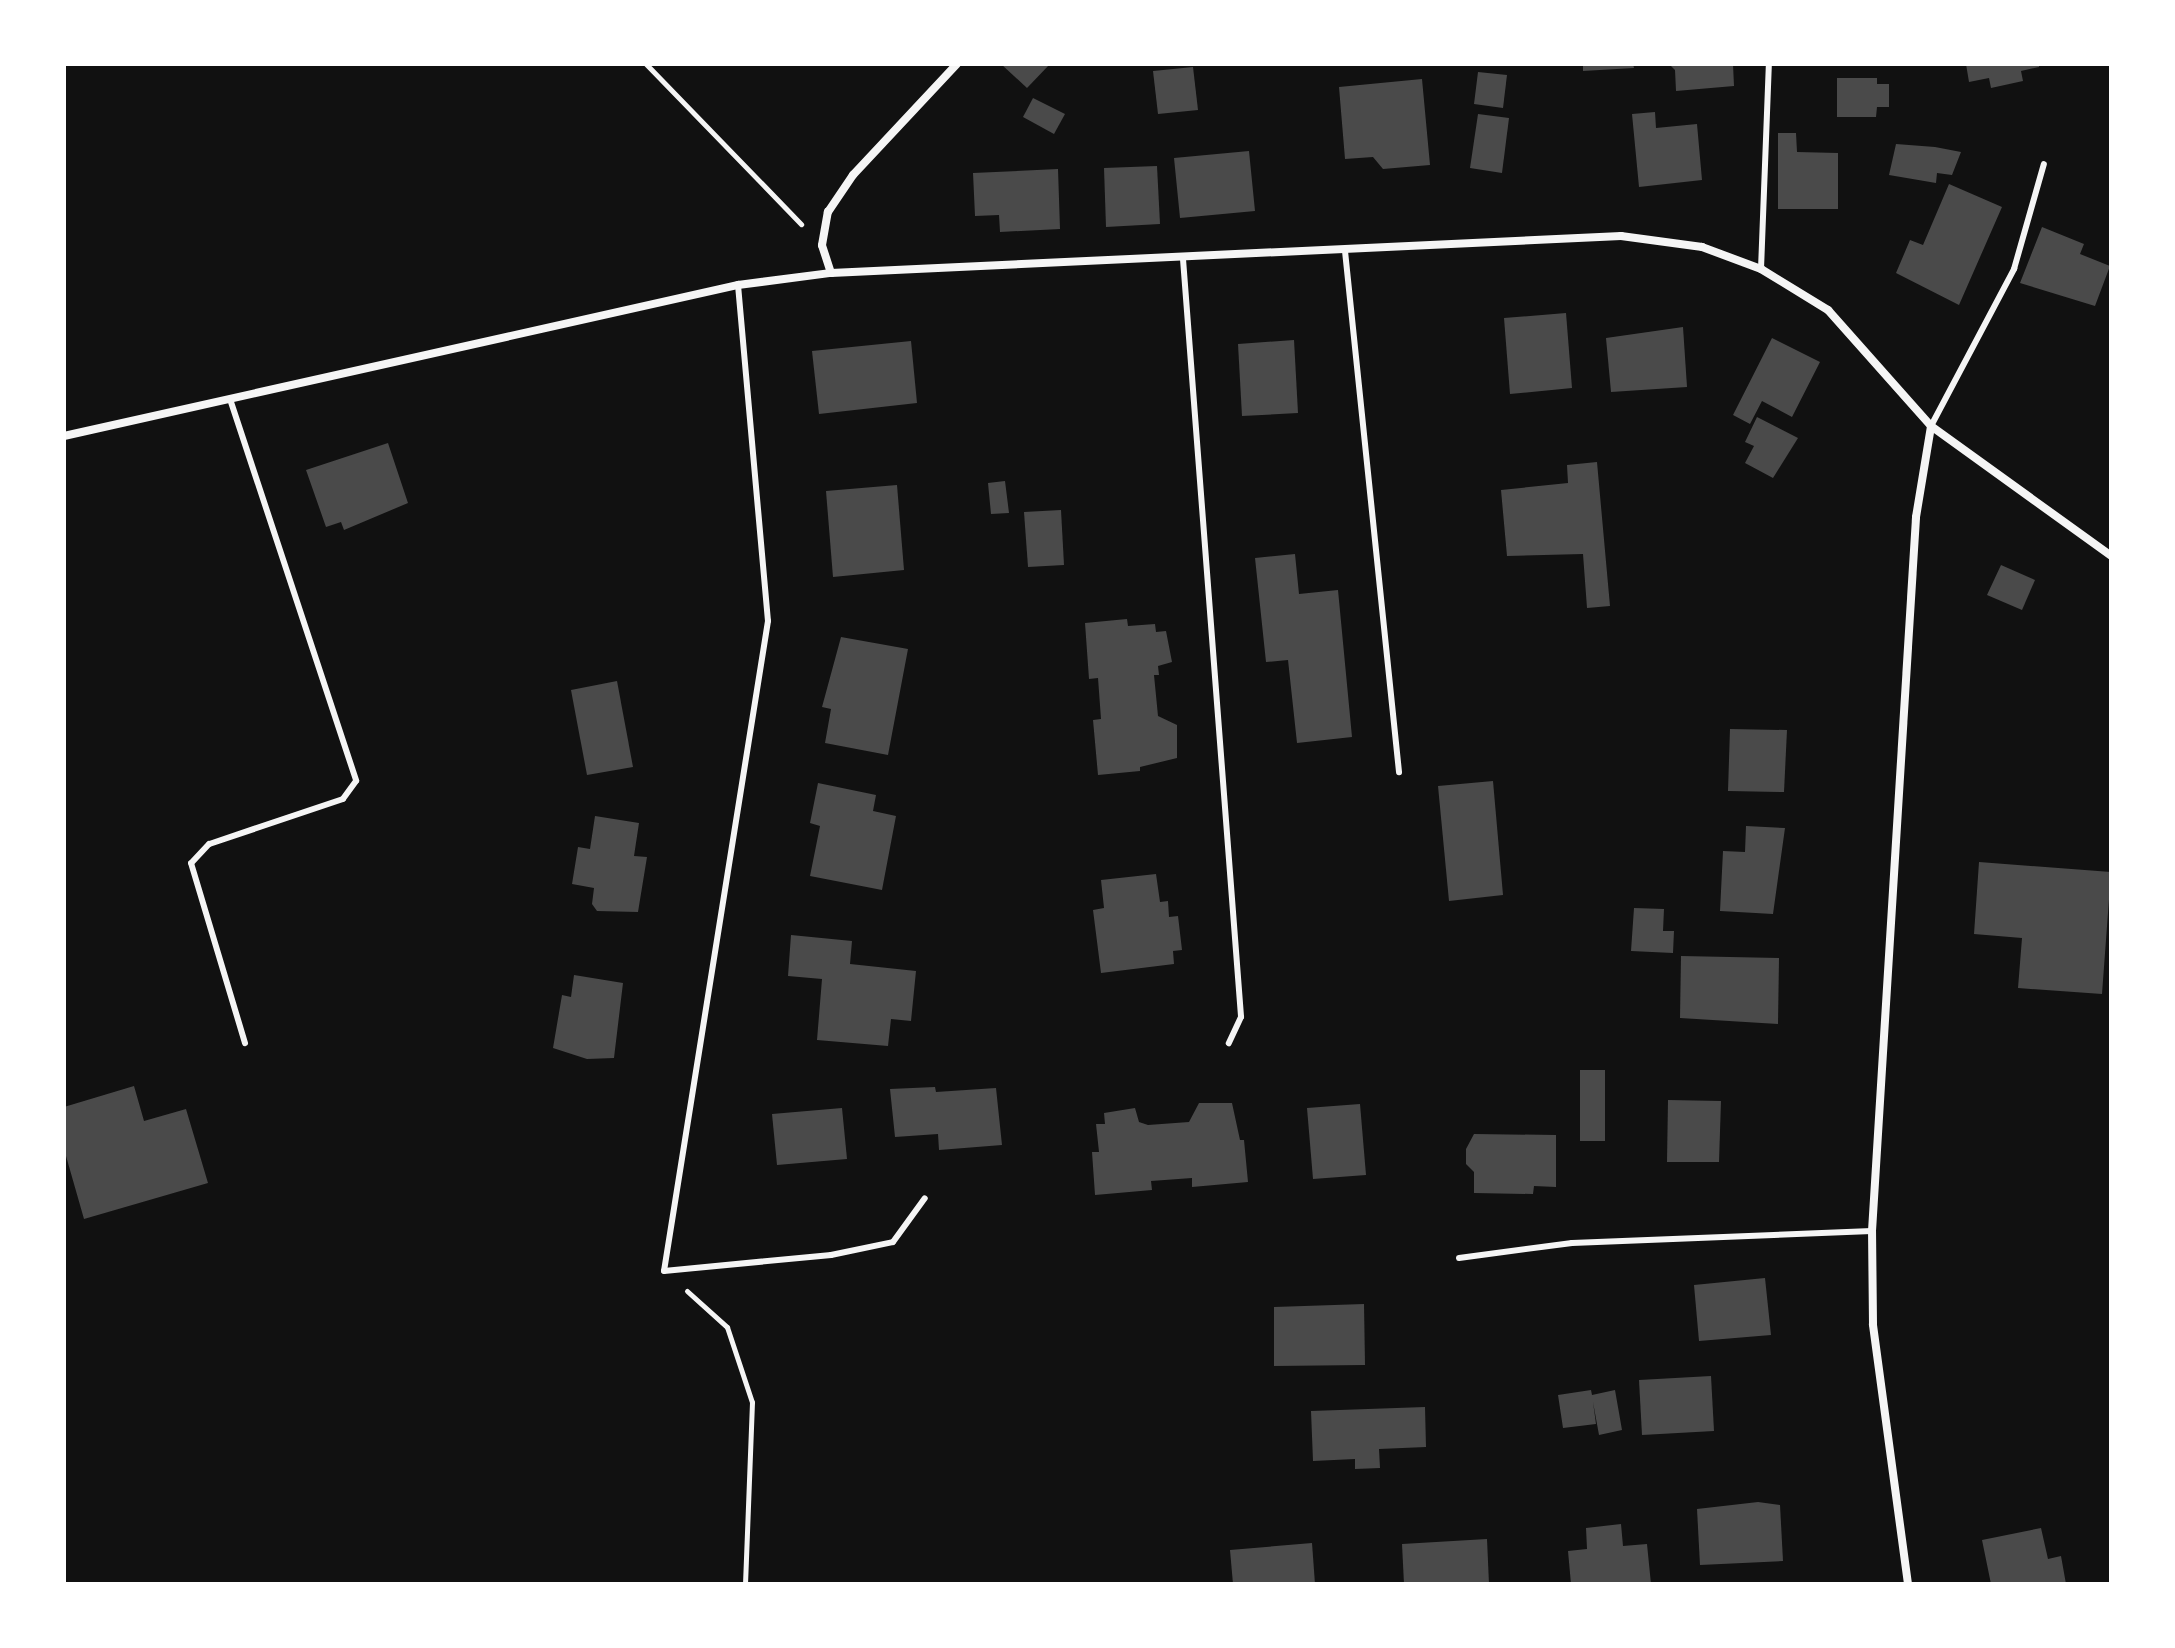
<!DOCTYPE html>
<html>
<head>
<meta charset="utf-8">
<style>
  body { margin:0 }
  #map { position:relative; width:2175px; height:1648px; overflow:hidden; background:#111; font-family:"IBM Plex Serif",serif }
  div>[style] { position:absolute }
  .building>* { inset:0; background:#4a4a4a }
  .path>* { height:5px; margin:-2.5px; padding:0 2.5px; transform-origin:2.5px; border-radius:2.5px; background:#f5f5f5 }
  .service>* { height:6px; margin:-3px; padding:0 3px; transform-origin:3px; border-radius:3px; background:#f5f5f5 }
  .minor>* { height:8px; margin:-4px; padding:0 4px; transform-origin:4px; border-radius:4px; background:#f5f5f5 }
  span { translate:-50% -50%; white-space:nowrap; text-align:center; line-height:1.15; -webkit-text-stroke:8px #fff; paint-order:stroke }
  .frame { position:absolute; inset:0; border:66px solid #fff; pointer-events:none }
</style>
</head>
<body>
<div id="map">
  <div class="building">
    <i style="clip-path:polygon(1001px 64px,1050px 64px,1027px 88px)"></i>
    <i style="clip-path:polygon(1583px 64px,1633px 64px,1634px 68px,1583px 71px)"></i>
    <i style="clip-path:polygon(1669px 64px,1733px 64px,1734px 86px,1676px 91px,1675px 70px)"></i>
    <i style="clip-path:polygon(1966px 64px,2039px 64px,2039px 67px,2021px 71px,2023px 81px,1991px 88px,1989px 78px,1969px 82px)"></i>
    <i style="clip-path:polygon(1193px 67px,1198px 110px,1158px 114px,1153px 71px)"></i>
    <i style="clip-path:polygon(1478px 72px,1507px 75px,1503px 108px,1474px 104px)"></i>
    <i style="clip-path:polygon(1837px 78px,1877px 78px,1877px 84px,1889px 84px,1889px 107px,1877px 107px,1876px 117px,1837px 117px)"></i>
    <i style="clip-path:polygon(1422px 79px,1430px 165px,1383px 169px,1373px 157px,1345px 159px,1339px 87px)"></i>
    <i style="clip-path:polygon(1033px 98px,1065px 114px,1054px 134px,1023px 117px)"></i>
    <i style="clip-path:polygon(1655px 112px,1656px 128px,1697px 124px,1702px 180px,1639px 187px,1632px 114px)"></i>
    <i style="clip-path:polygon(1478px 114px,1509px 118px,1502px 173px,1470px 168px)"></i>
    <i style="clip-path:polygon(1778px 133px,1796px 133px,1797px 152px,1838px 153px,1838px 209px,1778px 209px)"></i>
    <i style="clip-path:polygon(1896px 144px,1935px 147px,1961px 152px,1952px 175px,1937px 173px,1936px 183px,1889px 175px)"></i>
    <i style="clip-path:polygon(1249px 151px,1255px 211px,1180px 218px,1174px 158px)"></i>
    <i style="clip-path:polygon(1157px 166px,1160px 224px,1106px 227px,1104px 168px)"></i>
    <i style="clip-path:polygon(1058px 169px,1060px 229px,1000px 232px,999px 215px,975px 216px,973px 173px)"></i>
    <i style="clip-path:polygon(1949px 184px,2002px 207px,1959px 305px,1896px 273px,1910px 240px,1923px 245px)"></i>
    <i style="clip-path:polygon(2042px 227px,2084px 244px,2080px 254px,2110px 266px,2095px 306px,2020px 283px)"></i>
    <i style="clip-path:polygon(1566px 313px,1572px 388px,1510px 394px,1504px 318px)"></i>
    <i style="clip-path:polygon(1683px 327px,1687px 387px,1611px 392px,1606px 338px)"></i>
    <i style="clip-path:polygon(1772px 338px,1820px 362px,1792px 417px,1762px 401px,1750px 424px,1733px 415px)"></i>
    <i style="clip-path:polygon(1294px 340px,1298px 413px,1242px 416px,1238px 344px)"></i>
    <i style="clip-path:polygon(911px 341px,917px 403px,819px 414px,812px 351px)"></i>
    <i style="clip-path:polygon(1757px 417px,1798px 438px,1773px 478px,1745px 463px,1754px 446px,1745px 442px)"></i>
    <i style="clip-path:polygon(388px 443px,408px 503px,344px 530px,341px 522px,326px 527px,306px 470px)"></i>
    <i style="clip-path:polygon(1597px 462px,1610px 606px,1587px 608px,1583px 554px,1507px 556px,1501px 490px,1568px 483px,1567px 465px)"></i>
    <i style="clip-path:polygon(1005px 481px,1009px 513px,991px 514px,988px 483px)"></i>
    <i style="clip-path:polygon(897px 485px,904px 570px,833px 577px,826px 491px)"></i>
    <i style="clip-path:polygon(1061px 510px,1064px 565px,1028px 567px,1024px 512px)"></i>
    <i style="clip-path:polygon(1295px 554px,1299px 594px,1338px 590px,1352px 737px,1297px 743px,1288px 660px,1266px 662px,1255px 558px)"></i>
    <i style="clip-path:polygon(2001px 565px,2035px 580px,2022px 610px,1987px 595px)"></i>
    <i style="clip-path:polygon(1127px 619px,1128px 626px,1155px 624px,1156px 632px,1166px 631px,1172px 662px,1158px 666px,1159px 675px,1154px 675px,1158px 716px,1177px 725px,1177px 758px,1140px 767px,1140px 771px,1098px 775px,1093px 720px,1101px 719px,1098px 678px,1089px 679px,1085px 623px)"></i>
    <i style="clip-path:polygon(841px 637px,908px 649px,888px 755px,825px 743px,831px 709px,822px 707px)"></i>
    <i style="clip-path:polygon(617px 681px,633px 767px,587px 775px,571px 690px)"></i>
    <i style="clip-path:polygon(1730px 729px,1787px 730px,1784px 792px,1728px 791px)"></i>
    <i style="clip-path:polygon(1493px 781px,1503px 895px,1449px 901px,1438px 786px)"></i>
    <i style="clip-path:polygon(818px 783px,876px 795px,873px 811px,896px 816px,882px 890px,810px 876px,820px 826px,810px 823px)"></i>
    <i style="clip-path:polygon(595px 816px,639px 823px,634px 856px,647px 857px,638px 912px,597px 911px,592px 904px,594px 888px,572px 884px,578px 847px,590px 849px)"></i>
    <i style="clip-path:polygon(1746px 826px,1785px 828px,1773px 914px,1720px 911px,1723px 851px,1745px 852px)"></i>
    <i style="clip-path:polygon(1979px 862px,2111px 872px,2102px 994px,2018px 988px,2022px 938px,1974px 934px)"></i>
    <i style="clip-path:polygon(1156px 874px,1160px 902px,1168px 901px,1169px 917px,1178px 916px,1182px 950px,1173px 951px,1174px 964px,1101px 973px,1093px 910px,1104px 908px,1101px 880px)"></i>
    <i style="clip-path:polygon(1634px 908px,1664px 909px,1663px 931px,1674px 931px,1673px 953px,1631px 951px)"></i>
    <i style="clip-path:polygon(791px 935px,852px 941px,850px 964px,916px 971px,911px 1021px,891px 1019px,888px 1046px,817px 1040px,822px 979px,788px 976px)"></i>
    <i style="clip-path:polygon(1681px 956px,1779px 958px,1778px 1024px,1680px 1018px)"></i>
    <i style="clip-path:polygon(574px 975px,623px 983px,614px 1058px,587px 1059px,553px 1048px,562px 995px,571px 997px)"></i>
    <i style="clip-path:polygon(1580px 1070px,1605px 1070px,1605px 1141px,1580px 1141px)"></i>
    <i style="clip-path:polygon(134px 1086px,144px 1121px,186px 1109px,208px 1183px,84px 1219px,64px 1149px,64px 1107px)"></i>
    <i style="clip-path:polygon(935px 1087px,936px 1092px,996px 1088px,1002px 1145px,939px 1150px,938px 1134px,895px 1137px,890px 1089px)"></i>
    <i style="clip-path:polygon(1668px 1100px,1721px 1101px,1719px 1162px,1667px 1162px)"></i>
    <i style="clip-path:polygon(1199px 1103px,1232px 1103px,1240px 1140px,1244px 1140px,1248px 1182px,1192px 1187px,1192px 1178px,1151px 1181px,1152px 1190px,1095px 1195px,1092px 1152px,1099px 1152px,1096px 1124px,1105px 1124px,1104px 1113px,1135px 1108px,1139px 1122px,1148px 1125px,1189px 1122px)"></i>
    <i style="clip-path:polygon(1360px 1104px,1366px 1175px,1313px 1179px,1307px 1108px)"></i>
    <i style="clip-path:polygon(842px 1108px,847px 1159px,777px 1165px,772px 1114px)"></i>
    <i style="clip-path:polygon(1474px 1134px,1556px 1135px,1556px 1187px,1534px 1186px,1533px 1194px,1474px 1193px,1474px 1172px,1466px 1164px,1466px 1149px)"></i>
    <i style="clip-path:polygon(1765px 1278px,1771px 1335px,1699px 1341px,1694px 1285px)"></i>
    <i style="clip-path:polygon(1364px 1304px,1365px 1365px,1274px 1366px,1274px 1307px)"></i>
    <i style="clip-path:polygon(1711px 1376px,1714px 1431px,1642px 1435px,1639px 1380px)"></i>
    <i style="clip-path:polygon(1591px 1390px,1592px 1395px,1615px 1390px,1622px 1430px,1599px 1435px,1593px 1402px,1596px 1424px,1563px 1428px,1558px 1395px)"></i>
    <i style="clip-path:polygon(1425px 1407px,1426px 1447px,1379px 1449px,1380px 1468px,1355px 1469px,1355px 1459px,1313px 1461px,1311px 1411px)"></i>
    <i style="clip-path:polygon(1758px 1502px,1780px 1505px,1783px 1561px,1700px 1565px,1697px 1509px)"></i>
    <i style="clip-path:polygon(1621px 1524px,1623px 1546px,1647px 1544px,1651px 1584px,1571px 1584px,1568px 1551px,1587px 1549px,1586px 1528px)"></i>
    <i style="clip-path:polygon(2041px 1528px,2048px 1559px,2061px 1556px,2066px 1584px,1991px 1584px,1982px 1540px)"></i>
    <i style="clip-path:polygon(1487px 1539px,1489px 1584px,1404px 1584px,1402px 1544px)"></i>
    <i style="clip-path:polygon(1312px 1543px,1315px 1584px,1233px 1584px,1230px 1550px)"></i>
  </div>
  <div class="path">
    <i style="left:646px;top:64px;width:223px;rotate:45.9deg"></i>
    <i style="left:687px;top:1291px;width:54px;rotate:42deg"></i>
    <i style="left:727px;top:1327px;width:79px;rotate:71.6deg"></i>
    <i style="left:752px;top:1402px;width:182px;rotate:92.2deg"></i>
  </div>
  <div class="service">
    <i style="left:1345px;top:251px;width:524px;rotate:84.08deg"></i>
    <i style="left:1183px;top:259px;width:760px;rotate:85.62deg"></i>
    <i style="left:1241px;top:1017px;width:29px;rotate:115deg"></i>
    <i style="left:1761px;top:269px;width:205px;rotate:-87.8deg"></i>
    <i style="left:738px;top:285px;width:337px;rotate:84.9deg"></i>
    <i style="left:768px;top:621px;width:658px;rotate:99.09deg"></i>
    <i style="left:664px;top:1271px;width:168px;rotate:-5.5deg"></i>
    <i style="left:831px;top:1255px;width:63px;rotate:-11.8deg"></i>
    <i style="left:893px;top:1242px;width:54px;rotate:-54deg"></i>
    <i style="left:230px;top:399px;width:402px;rotate:71.7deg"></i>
    <i style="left:356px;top:781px;width:22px;rotate:126deg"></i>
    <i style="left:343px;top:799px;width:141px;rotate:161.4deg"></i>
    <i style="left:209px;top:844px;width:26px;rotate:133deg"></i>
    <i style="left:191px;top:863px;width:188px;rotate:73.3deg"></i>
    <i style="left:1931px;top:426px;width:178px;rotate:-62.1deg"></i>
    <i style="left:2014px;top:269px;width:109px;rotate:-74.1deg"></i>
    <i style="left:1459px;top:1258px;width:114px;rotate:-7.6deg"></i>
    <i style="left:1572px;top:1243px;width:300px;rotate:-2.3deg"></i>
  </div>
  <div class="minor">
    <i style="left:831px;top:273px;width:29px;rotate:-108deg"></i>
    <i style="left:822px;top:245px;width:34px;rotate:-80deg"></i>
    <i style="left:828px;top:212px;width:45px;rotate:-56deg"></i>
    <i style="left:853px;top:175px;width:152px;rotate:-46.9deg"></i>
    <i style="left:64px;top:436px;width:691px;rotate:-12.63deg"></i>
    <i style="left:738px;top:285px;width:94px;rotate:-7.4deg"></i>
    <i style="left:831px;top:273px;width:791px;rotate:-2.68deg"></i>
    <i style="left:1621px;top:236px;width:82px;rotate:7.7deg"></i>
    <i style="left:1702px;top:247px;width:63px;rotate:20.4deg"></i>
    <i style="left:1761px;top:269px;width:79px;rotate:31.5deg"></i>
    <i style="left:1828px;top:310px;width:155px;rotate:48.4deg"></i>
    <i style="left:1931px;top:426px;width:222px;rotate:35.8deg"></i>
    <i style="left:1908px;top:1584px;width:262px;rotate:-97.7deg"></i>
    <i style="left:1873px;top:1324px;width:93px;rotate:-90.6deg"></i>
    <i style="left:1872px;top:1231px;width:715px;rotate:-86.47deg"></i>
    <i style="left:1916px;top:517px;width:92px;rotate:-80.6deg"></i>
  </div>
  <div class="frame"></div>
</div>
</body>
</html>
